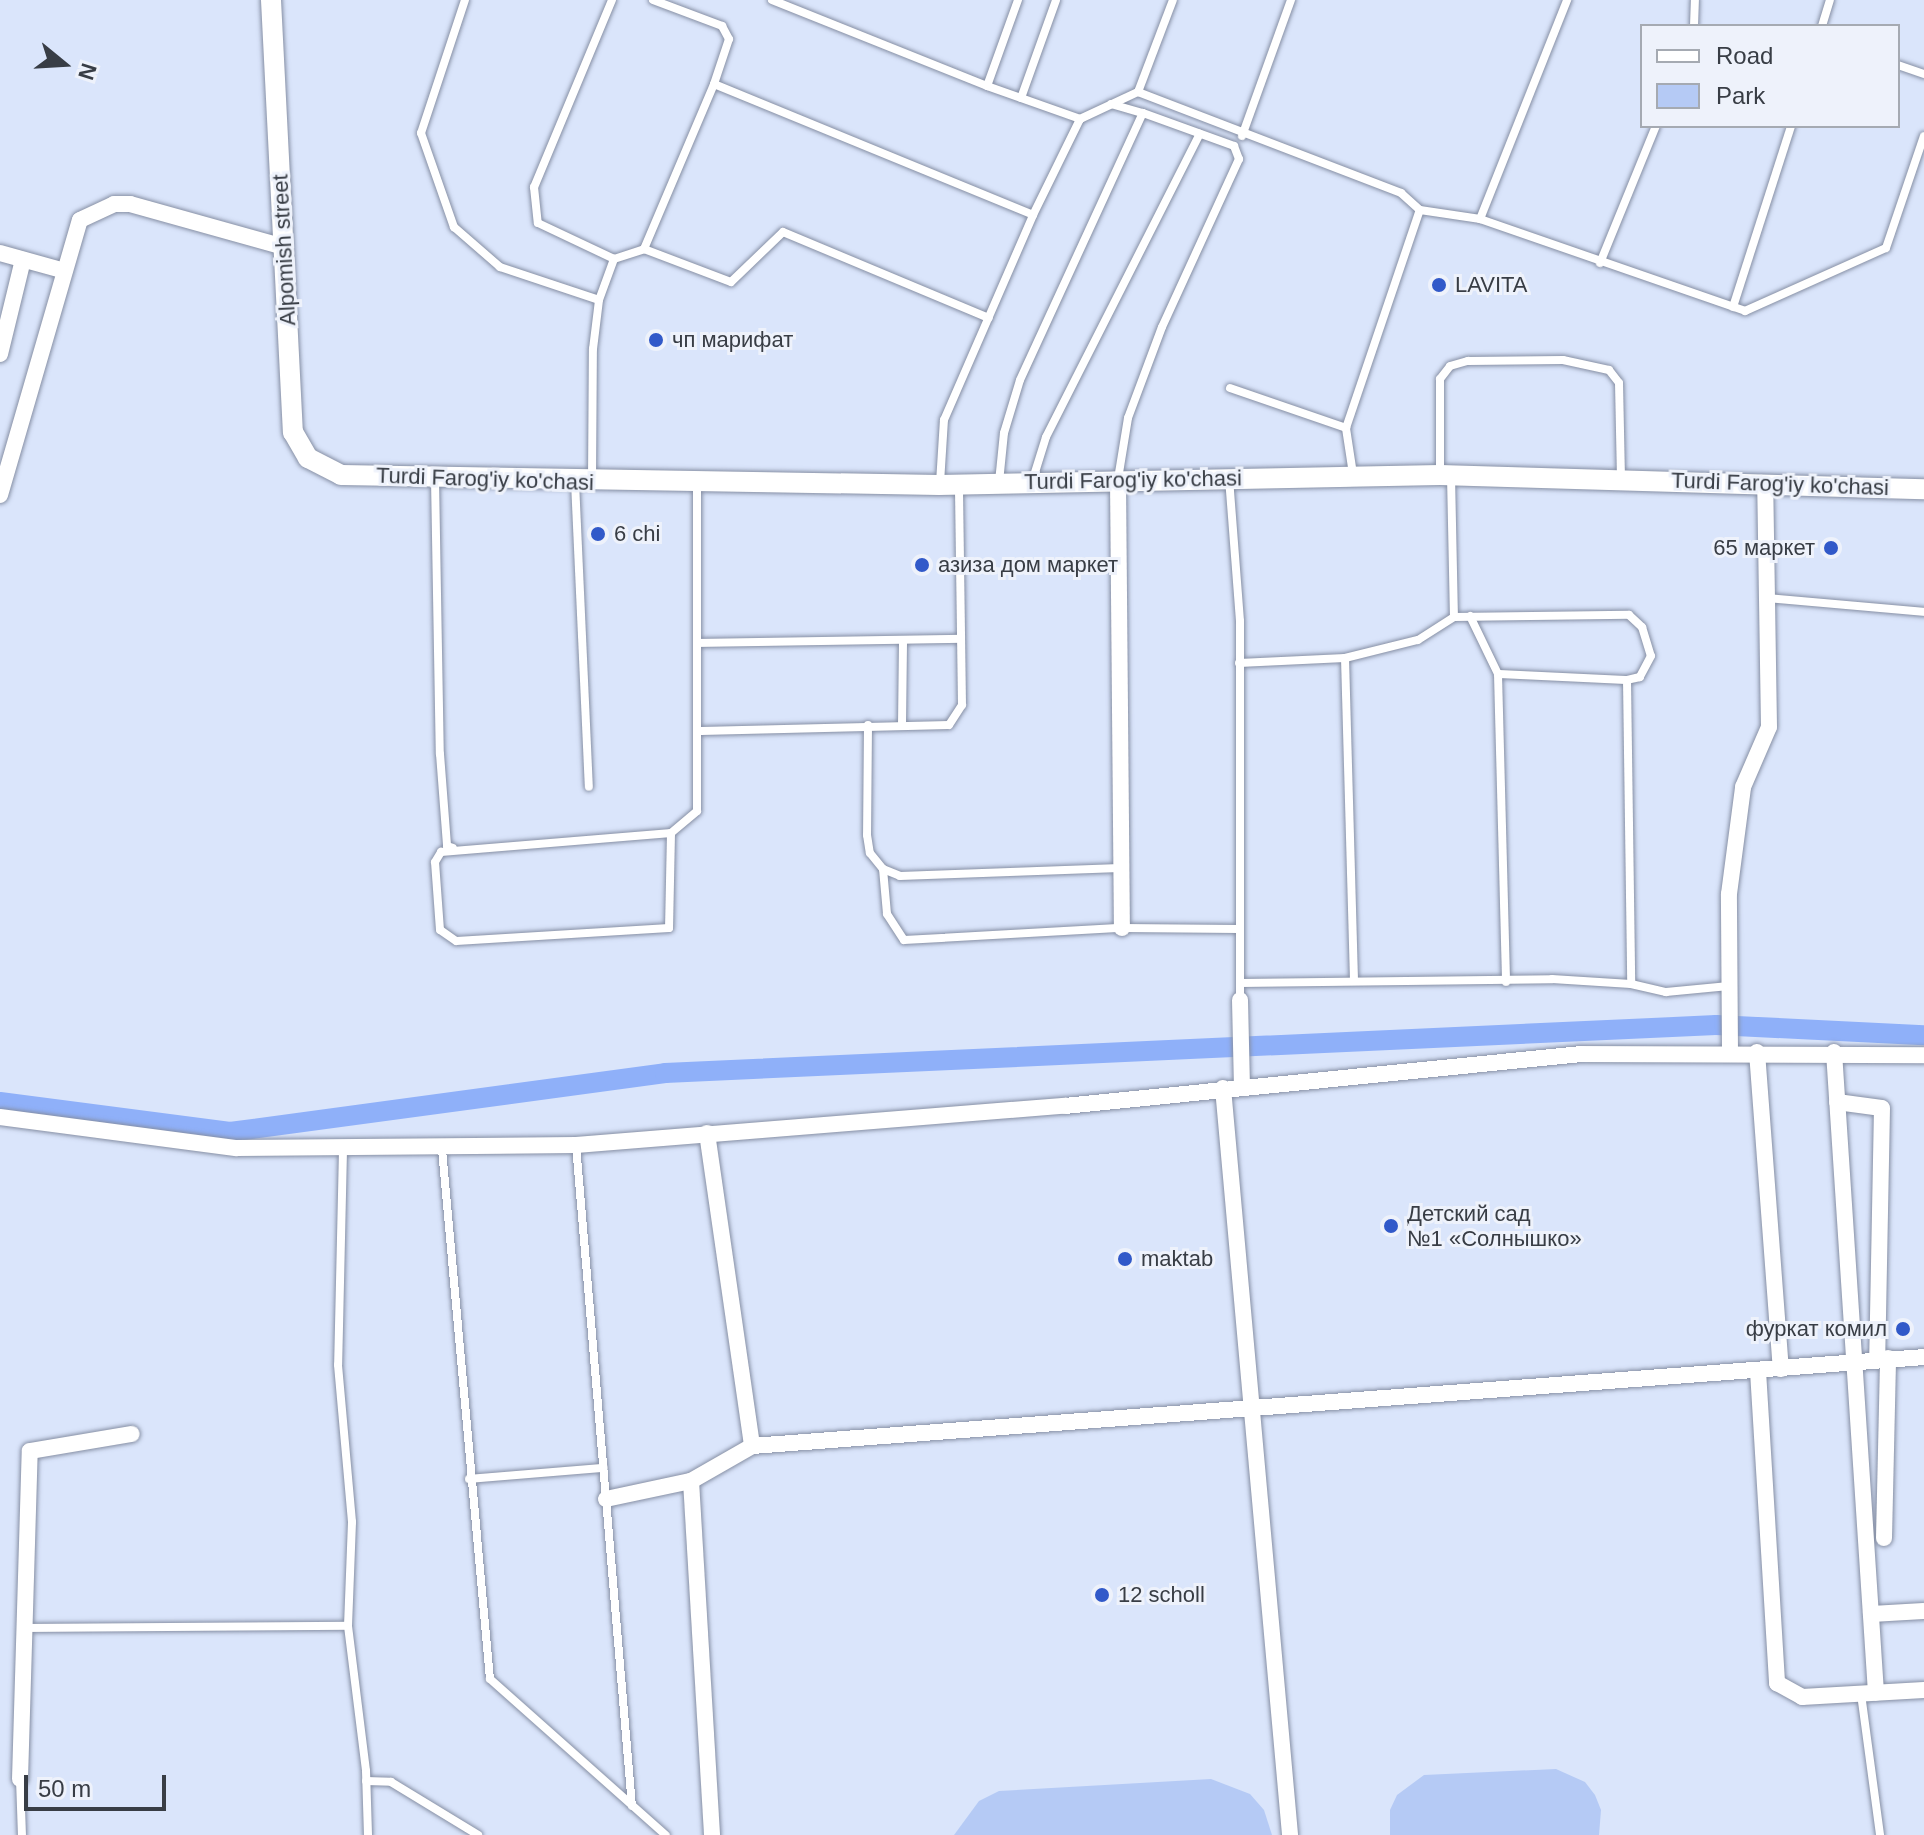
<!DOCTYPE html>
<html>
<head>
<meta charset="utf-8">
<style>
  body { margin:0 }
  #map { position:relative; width:1924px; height:1835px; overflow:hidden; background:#dae5fb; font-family:Helvetica,sans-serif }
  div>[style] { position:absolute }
  .green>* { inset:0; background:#b5caf5 }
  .canal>* { height:20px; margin:-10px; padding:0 10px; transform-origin:10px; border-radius:10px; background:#8fb0f9 }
  .roads { filter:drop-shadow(0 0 2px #868fa4) drop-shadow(0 0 2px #868fa4) }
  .service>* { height:8px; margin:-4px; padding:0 4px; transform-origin:4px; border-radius:4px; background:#fff }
  .minor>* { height:16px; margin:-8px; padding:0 8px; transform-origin:8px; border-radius:8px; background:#fff }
  .tertiary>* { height:20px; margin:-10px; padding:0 10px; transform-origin:10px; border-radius:10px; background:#fff }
  .dots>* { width:22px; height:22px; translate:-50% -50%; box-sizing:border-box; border:4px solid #eef2fb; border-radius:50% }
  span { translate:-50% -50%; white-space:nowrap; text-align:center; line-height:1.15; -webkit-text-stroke:6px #eef2fb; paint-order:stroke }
  .street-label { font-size:22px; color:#383d45 }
  .poi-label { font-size:22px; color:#383d45 }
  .left { translate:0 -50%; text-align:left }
  .right { translate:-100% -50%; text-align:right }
  .legend { position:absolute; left:1640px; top:24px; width:260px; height:104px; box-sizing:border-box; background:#eef2fb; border:2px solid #a5aab2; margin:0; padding:10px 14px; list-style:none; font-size:24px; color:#383d45 }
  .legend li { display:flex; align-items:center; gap:16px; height:40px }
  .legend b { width:40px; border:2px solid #a5aab2 }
  .north { position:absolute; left:24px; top:24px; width:80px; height:80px; -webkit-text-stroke:6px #eef2fb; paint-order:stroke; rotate:108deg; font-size:22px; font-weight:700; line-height:32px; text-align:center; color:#383d45 }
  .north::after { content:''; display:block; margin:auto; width:28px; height:36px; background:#383d45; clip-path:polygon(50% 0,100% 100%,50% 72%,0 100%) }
  .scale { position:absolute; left:24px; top:1775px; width:142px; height:36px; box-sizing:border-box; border:4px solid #383d45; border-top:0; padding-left:10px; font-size:24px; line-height:28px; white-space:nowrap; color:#383d45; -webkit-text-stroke:6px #eef2fb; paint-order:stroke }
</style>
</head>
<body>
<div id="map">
  <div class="green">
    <i style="clip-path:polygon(1556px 1769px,1585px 1782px,1595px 1795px,1601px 1810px,1599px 1835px,1390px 1835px,1390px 1810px,1397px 1795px,1424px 1775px)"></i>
    <i style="clip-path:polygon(1211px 1779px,1250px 1794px,1264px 1810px,1272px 1835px,954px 1835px,979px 1801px,999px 1791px)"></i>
  </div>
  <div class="canal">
    <i style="left:0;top:1102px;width:232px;rotate:7.4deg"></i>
    <i style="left:230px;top:1132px;width:439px;rotate:-7.7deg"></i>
    <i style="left:665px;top:1073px;width:1052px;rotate:-2.61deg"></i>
    <i style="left:1716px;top:1025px;width:208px;rotate:2.8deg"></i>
  </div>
  <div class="roads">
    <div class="service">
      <i style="left:465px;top:0;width:140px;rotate:108.3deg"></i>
      <i style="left:421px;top:133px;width:100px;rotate:70.7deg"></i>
      <i style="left:454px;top:227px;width:61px;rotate:41deg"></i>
      <i style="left:500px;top:267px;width:104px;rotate:18.4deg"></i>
      <i style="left:612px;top:0;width:203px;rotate:112.6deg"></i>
      <i style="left:534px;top:187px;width:36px;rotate:84deg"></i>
      <i style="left:538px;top:223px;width:84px;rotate:25.3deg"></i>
      <i style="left:614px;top:259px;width:32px;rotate:-18deg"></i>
      <i style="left:644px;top:249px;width:93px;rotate:20.8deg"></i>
      <i style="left:731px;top:282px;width:72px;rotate:-43.9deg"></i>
      <i style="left:783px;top:232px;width:223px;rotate:22.7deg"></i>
      <i style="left:653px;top:0;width:74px;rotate:20.6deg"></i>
      <i style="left:722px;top:26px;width:15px;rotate:62deg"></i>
      <i style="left:729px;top:39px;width:47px;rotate:108.4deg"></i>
      <i style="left:772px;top:0;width:232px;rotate:21.8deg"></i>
      <i style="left:1018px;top:0;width:91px;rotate:109.8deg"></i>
      <i style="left:987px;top:86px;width:99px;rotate:19.5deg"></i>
      <i style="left:1694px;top:26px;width:26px;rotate:-88deg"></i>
      <i style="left:1822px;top:26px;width:27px;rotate:-73deg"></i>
      <i style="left:1898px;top:65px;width:28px;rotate:19deg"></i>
      <i style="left:1138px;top:92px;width:282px;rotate:21deg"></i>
      <i style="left:1401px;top:193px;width:25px;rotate:42deg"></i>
      <i style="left:1021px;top:98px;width:104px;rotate:-70.3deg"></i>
      <i style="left:1111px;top:104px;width:33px;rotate:16deg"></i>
      <i style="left:1242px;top:136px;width:145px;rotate:-70.2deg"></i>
      <i style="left:1480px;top:219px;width:236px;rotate:-68.3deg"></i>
      <i style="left:644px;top:249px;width:179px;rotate:-67deg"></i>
      <i style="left:714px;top:84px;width:345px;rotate:22.3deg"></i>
      <i style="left:1600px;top:263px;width:148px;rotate:-67.8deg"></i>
      <i style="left:1733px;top:307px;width:190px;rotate:-72.2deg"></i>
      <i style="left:1230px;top:388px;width:123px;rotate:19deg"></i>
      <i style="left:1440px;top:472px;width:93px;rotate:-90deg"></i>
      <i style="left:1440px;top:379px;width:16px;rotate:-52deg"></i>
      <i style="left:1450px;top:366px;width:19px;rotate:-16deg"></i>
      <i style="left:1468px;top:361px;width:95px;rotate:-0.6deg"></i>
      <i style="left:1563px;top:360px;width:47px;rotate:12.3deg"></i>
      <i style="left:1609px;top:370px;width:16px;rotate:52deg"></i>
      <i style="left:1619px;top:383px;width:96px;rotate:88.8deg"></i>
      <i style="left:1353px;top:474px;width:47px;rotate:-98.7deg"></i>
      <i style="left:1346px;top:428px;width:230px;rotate:-71.3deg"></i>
      <i style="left:1420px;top:210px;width:61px;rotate:8.5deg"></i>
      <i style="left:1480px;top:219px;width:281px;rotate:19.1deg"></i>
      <i style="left:1745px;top:311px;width:154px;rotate:-24.1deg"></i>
      <i style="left:1886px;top:248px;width:118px;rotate:-71.3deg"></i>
      <i style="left:1451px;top:476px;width:141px;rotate:88.8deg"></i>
      <i style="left:1229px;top:478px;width:143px;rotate:85.6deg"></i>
      <i style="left:1240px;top:621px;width:379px;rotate:90deg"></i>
      <i style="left:435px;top:479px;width:275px;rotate:89deg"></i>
      <i style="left:440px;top:754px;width:92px;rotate:85.6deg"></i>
      <i style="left:447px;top:846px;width:6px;rotate:18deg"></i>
      <i style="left:592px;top:479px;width:130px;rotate:-89.6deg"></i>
      <i style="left:593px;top:349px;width:49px;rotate:-83deg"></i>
      <i style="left:599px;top:300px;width:44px;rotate:-69.9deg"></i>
      <i style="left:575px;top:482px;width:305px;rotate:87.4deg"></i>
      <i style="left:999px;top:482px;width:49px;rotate:-84.2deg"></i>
      <i style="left:1004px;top:433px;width:55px;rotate:-73.2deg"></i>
      <i style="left:1020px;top:380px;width:294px;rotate:-65.3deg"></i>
      <i style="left:1143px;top:113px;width:97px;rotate:19.9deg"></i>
      <i style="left:1234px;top:146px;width:14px;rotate:69deg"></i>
      <i style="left:1239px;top:159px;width:185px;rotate:114.6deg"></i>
      <i style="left:1162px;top:327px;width:97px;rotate:110.5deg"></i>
      <i style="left:1128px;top:418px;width:62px;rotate:99.3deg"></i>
      <i style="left:1032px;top:482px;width:47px;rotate:-72.7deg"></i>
      <i style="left:1046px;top:437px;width:340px;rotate:-63.1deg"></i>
      <i style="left:940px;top:483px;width:63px;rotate:-86.4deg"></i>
      <i style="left:944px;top:420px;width:223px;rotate:-66.5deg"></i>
      <i style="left:1033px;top:215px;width:107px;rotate:-63.9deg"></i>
      <i style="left:1080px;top:119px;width:64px;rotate:-25deg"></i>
      <i style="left:1138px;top:92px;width:98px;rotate:-69.2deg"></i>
      <i style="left:1768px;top:598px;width:157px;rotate:5.1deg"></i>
      <i style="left:1470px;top:616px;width:64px;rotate:64.2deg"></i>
      <i style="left:1498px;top:674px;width:129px;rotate:2.7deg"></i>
      <i style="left:699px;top:643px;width:261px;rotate:-0.9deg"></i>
      <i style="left:1345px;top:658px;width:323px;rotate:88.4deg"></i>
      <i style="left:1239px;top:663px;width:106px;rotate:-2.7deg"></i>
      <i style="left:1345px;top:658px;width:75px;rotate:-13.9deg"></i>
      <i style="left:1418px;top:640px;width:43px;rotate:-32.6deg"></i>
      <i style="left:1454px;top:617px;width:175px;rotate:-0.7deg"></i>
      <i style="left:1629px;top:615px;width:18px;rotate:43deg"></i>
      <i style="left:1642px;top:627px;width:30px;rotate:73deg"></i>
      <i style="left:1651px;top:656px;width:24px;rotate:118deg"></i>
      <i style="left:1640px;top:677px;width:13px;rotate:167deg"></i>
      <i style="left:1627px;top:680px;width:304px;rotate:89.2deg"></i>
      <i style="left:1498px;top:674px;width:308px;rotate:88.5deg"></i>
      <i style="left:868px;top:725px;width:110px;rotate:90.5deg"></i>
      <i style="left:867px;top:835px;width:18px;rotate:81deg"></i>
      <i style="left:870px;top:853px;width:21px;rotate:51deg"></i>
      <i style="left:883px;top:869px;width:18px;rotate:22deg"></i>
      <i style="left:900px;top:876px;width:220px;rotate:-2.1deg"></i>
      <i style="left:902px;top:725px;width:85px;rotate:-89.3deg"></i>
      <i style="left:701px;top:731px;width:248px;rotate:-1.4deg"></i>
      <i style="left:949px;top:725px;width:24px;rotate:-57deg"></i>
      <i style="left:962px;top:705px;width:219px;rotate:-90.8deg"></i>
      <i style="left:671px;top:833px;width:95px;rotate:91.2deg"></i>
      <i style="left:669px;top:928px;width:213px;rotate:176.5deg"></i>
      <i style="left:456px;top:941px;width:19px;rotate:-145deg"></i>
      <i style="left:440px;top:930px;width:68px;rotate:-94.2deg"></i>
      <i style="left:435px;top:862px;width:12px;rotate:-59deg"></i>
      <i style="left:441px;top:852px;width:231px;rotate:-4.7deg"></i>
      <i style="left:671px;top:833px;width:34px;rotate:-40deg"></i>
      <i style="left:697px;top:811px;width:328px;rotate:-90deg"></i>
      <i style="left:883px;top:869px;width:45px;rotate:84.9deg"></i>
      <i style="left:887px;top:914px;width:31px;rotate:57deg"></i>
      <i style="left:904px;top:940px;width:218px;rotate:-3.2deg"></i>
      <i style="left:1122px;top:928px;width:117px;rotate:0.5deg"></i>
      <i style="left:1240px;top:983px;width:312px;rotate:-0.7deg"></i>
      <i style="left:1552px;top:979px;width:79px;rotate:3.6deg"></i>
      <i style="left:1631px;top:984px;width:36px;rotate:13deg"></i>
      <i style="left:1666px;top:992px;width:63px;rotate:-5.4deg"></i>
      <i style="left:576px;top:1145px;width:663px;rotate:85.16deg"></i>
      <i style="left:442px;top:1149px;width:532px;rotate:84.83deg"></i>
      <i style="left:490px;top:1679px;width:235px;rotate:41.6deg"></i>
      <i style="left:343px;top:1150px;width:215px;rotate:91.3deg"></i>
      <i style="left:338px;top:1365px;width:158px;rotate:84.9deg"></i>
      <i style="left:352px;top:1522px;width:104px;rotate:92.2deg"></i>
      <i style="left:348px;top:1626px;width:146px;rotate:82.9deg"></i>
      <i style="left:366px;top:1771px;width:64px;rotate:88.2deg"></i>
      <i style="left:469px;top:1479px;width:135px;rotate:-4.7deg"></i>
      <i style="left:26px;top:1628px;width:322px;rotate:-0.4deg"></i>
      <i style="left:1861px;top:1694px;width:142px;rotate:82.3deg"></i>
      <i style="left:20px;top:1779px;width:56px;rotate:88deg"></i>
      <i style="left:366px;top:1781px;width:25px;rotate:2deg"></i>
      <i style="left:391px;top:1782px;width:102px;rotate:31.3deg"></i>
    </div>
    <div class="minor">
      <i style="left:0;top:253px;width:67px;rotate:15.5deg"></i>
      <i style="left:0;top:354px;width:97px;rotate:-76.3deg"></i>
      <i style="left:1118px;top:480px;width:448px;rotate:89.5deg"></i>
      <i style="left:0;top:495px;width:286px;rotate:-73.8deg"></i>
      <i style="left:80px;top:220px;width:38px;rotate:-25deg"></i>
      <i style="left:114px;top:204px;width:16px"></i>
      <i style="left:130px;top:204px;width:160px;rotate:15.6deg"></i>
      <i style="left:1240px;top:1000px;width:85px;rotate:88.7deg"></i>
      <i style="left:1730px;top:1052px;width:158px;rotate:-90.4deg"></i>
      <i style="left:1729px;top:894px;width:108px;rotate:-82.5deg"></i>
      <i style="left:1743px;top:787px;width:65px;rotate:-66.6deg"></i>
      <i style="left:1769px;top:727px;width:243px;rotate:-90.9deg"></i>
      <i style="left:1757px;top:1052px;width:318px;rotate:85.7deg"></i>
      <i style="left:1834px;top:1052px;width:642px;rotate:86.25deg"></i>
      <i style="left:1223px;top:1088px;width:750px;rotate:84.87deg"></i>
      <i style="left:1837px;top:1102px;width:45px;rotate:7.6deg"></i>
      <i style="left:1882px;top:1108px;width:250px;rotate:91.1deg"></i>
      <i style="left:0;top:1117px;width:239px;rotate:7.5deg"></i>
      <i style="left:237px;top:1148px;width:339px;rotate:-0.5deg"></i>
      <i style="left:576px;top:1145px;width:491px;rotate:-4.6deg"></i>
      <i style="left:1065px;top:1106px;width:519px;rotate:-5.75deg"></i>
      <i style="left:1581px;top:1054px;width:343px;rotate:0.2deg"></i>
      <i style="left:707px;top:1133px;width:316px;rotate:81.8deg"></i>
      <i style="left:1758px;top:1371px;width:313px;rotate:86.5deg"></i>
      <i style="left:1777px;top:1683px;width:29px;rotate:29deg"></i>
      <i style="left:1802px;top:1697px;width:122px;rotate:-3.3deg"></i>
      <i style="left:691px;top:1481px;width:355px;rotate:86.6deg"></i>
      <i style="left:606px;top:1499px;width:87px;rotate:-12deg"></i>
      <i style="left:691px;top:1481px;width:70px;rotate:-29.8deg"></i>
      <i style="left:752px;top:1446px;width:1175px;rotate:-4.34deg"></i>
      <i style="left:1884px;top:1538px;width:180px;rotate:-88.7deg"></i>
      <i style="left:1871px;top:1614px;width:53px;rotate:-3.2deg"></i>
      <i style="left:20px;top:1779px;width:328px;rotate:-88.3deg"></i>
      <i style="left:30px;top:1451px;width:103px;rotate:-9.5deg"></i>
    </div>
    <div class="tertiary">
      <i style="left:271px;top:0;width:433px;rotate:87.1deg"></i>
      <i style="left:293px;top:432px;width:30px;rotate:60deg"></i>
      <i style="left:308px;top:458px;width:37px;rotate:27deg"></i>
      <i style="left:341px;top:475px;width:598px;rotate:0.96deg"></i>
      <i style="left:939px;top:485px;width:501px;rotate:-1.14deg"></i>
      <i style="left:1440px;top:475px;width:484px;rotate:1.7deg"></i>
    </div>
  </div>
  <div class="dots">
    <i style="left:1439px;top:285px;background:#3159c9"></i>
    <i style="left:656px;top:340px;background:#3159c9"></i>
    <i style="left:598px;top:534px;background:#3159c9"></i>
    <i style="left:1831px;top:548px;background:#3159c9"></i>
    <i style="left:922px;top:565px;background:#3159c9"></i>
    <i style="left:1391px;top:1226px;background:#3159c9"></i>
    <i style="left:1125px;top:1259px;background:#3159c9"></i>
    <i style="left:1903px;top:1329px;background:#3159c9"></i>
    <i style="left:1102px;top:1595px;background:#3159c9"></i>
  </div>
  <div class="street-label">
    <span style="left:284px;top:250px;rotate:-93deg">Alpomish street</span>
    <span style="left:485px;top:479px;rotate:2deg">Turdi Farog'iy ko'chasi</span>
    <span style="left:1133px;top:480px;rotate:-1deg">Turdi Farog'iy ko'chasi</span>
    <span style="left:1780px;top:484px;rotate:2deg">Turdi Farog'iy ko'chasi</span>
  </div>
  <div class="poi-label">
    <span class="left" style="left:1455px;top:285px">LAVITA</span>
    <span class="left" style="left:672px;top:340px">чп марифат</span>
    <span class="left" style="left:614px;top:534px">6 chi</span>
    <span class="right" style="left:1815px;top:548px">65 маркет</span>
    <span class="left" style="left:938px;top:565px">азиза дом маркет</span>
    <span class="left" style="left:1407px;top:1226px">Детский сад<br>№1 «Солнышко»</span>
    <span class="left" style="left:1141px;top:1259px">maktab</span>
    <span class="right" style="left:1887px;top:1329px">фуркат комил</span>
    <span class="left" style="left:1118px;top:1595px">12 scholl</span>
  </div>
  <ul class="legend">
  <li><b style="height:10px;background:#fff"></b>Road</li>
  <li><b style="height:22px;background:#b5caf5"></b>Park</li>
  </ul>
  <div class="north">N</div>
  <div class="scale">50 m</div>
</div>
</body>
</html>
